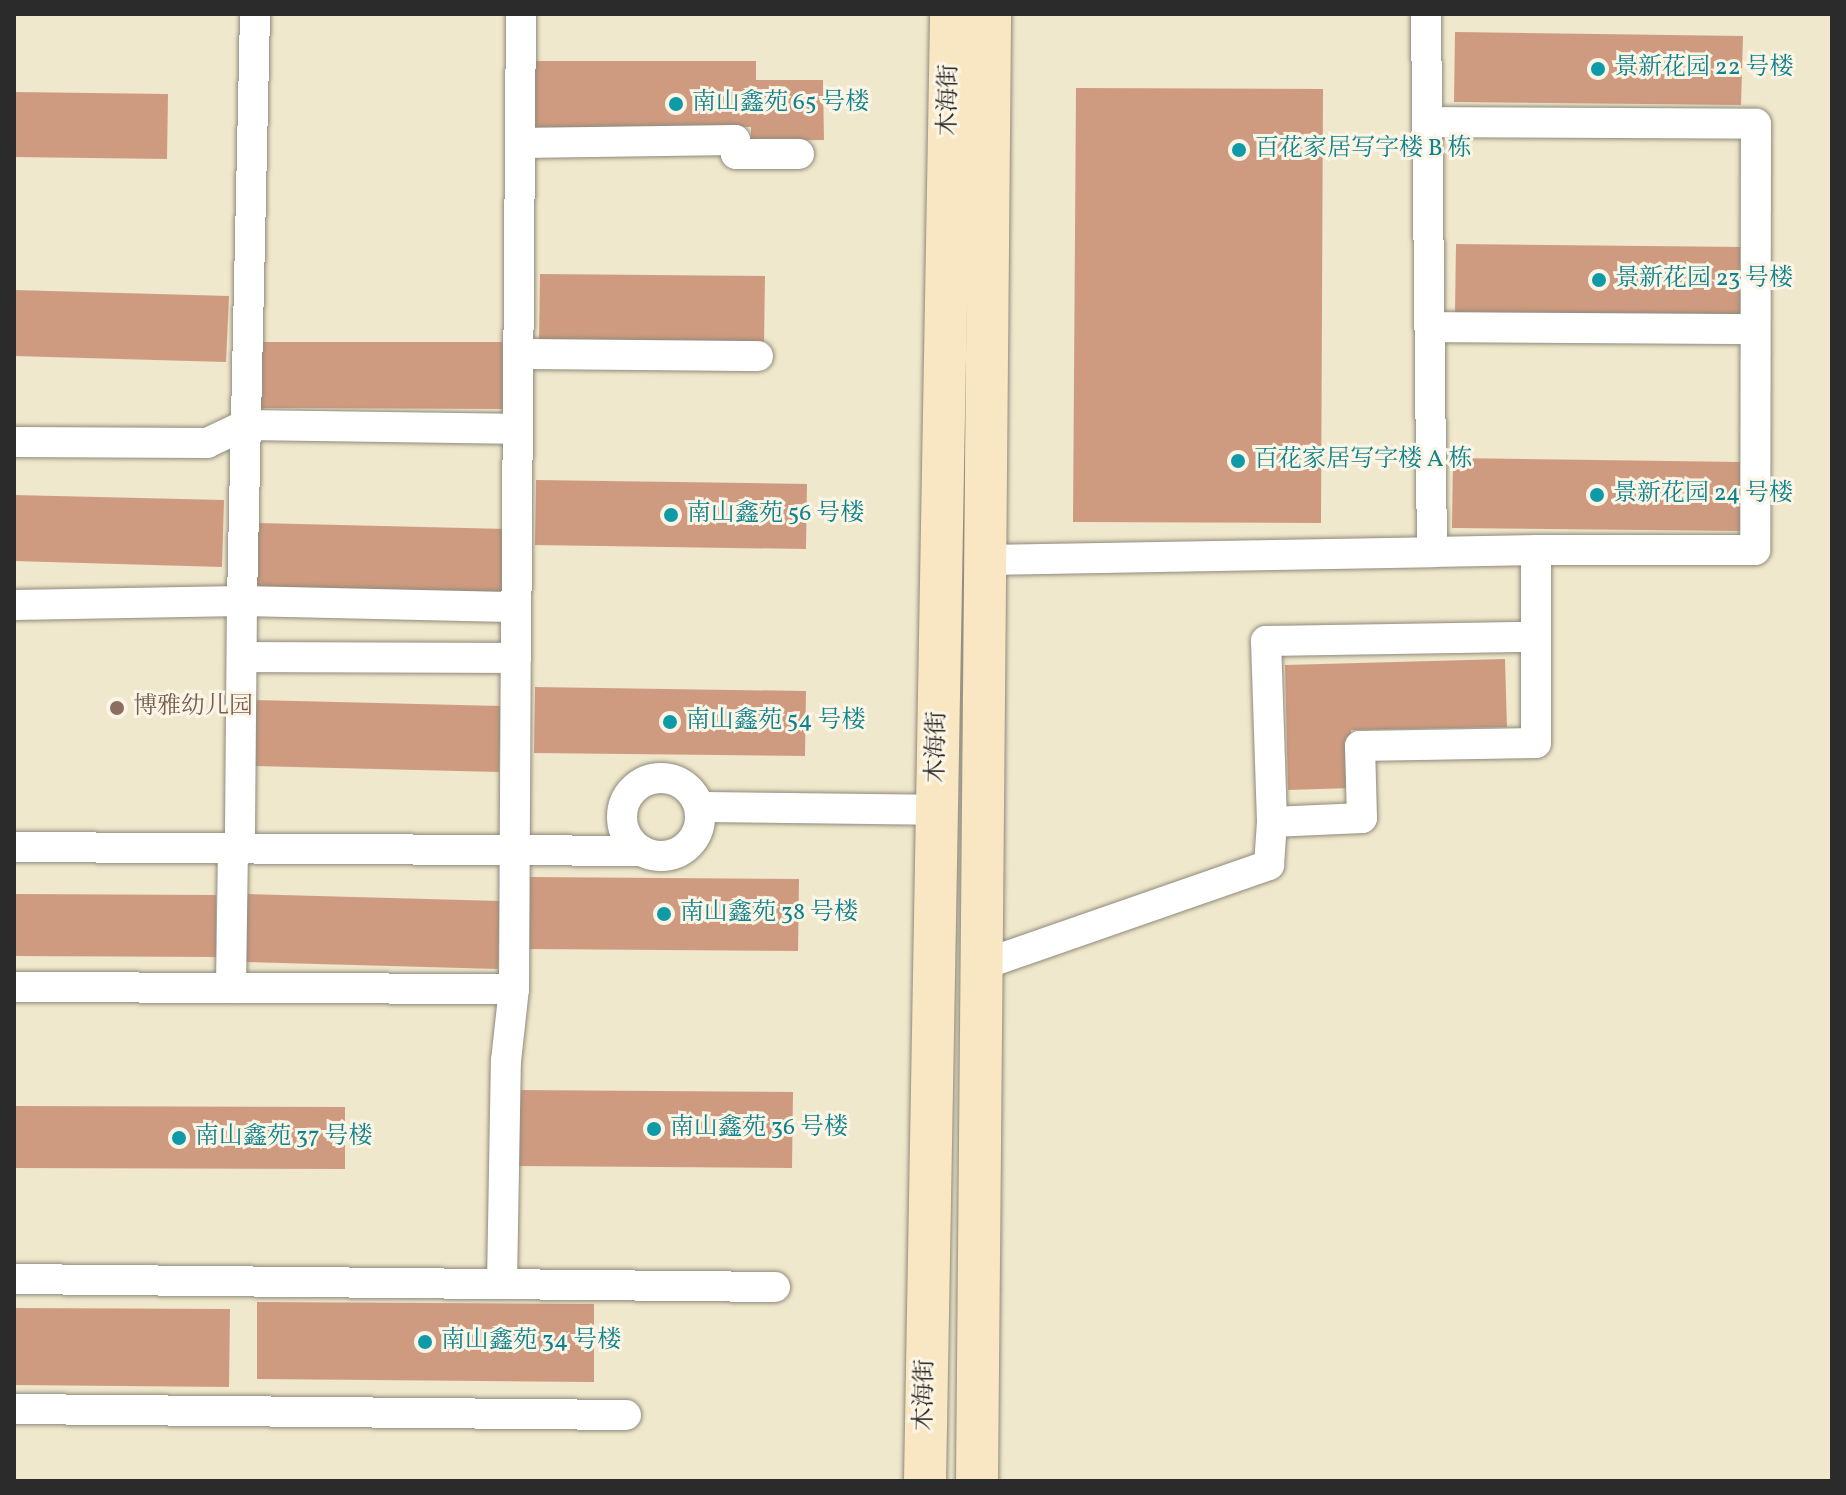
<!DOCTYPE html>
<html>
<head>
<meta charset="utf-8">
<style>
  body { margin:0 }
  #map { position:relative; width:1846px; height:1495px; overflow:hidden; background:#f0e8cc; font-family:Vollkorn,"Noto Serif SC",serif }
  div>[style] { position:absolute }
  .building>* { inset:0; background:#cf9b80 }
  .roads { filter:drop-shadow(0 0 2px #8e8a7c) drop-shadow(0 0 2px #8e8a7c) }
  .minor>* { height:30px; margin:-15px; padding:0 15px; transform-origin:15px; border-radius:15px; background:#fff }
  .minor>.ring { margin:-15px; padding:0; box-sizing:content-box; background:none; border:30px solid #fff; border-radius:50% }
  .secondary>* { height:42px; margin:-21px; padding:0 21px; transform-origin:21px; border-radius:21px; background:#f9e7c3 }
  .dots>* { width:22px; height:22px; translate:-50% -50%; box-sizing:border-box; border:4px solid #fcf5e5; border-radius:50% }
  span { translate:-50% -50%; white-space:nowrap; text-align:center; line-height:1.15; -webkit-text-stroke:6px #fcf5e5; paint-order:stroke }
  .culture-label { font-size:24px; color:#0d838f }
  .left { translate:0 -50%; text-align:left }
  .street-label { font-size:24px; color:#2b2b2b }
  .education-label { font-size:24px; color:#785e54 }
  .frame { position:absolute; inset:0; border:16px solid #2b2b2b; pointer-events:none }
</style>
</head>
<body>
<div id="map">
  <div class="building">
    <i style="clip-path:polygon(1455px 32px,1743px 36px,1741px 105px,1454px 102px)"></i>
    <i style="clip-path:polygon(529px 61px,756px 61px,756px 80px,823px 80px,824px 140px,751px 141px,751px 127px,529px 127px)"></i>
    <i style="clip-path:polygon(1076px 88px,1323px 89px,1321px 523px,1073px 522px)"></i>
    <i style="clip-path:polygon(14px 92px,168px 94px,167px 159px,14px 157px)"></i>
    <i style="clip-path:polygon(1456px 244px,1743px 247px,1743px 317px,1455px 313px)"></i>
    <i style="clip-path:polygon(540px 274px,765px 276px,764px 343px,539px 342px)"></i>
    <i style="clip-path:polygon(14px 290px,229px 296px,226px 362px,14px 356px)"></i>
    <i style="clip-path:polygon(261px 342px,511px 342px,511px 409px,261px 408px)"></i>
    <i style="clip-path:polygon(1453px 458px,1741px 462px,1740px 531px,1452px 528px)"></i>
    <i style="clip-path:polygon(536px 480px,807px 484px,806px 549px,535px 545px)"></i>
    <i style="clip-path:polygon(14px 495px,224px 500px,222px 567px,14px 561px)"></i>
    <i style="clip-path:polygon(257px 523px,507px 529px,505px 595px,255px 589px)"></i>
    <i style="clip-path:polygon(1505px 659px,1507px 727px,1351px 730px,1352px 788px,1288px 790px,1285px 665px)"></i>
    <i style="clip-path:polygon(535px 687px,806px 691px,805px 756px,534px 753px)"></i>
    <i style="clip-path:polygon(251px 700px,501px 706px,499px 772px,249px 766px)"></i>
    <i style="clip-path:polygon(530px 877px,799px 879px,798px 951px,529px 949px)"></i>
    <i style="clip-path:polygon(14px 894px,216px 895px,216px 957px,14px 956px)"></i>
    <i style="clip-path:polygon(246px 894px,500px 901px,498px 969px,244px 962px)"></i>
    <i style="clip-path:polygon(516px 1090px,793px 1092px,792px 1168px,516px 1166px)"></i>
    <i style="clip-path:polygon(14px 1106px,345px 1107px,345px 1169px,14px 1168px)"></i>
    <i style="clip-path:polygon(257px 1302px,594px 1304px,594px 1382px,257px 1379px)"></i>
    <i style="clip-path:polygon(14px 1308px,230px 1309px,229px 1387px,14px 1385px)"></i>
  </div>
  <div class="roads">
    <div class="minor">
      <i style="left:255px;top:14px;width:587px;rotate:91.27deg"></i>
      <i style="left:242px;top:601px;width:274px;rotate:1.3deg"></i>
      <i style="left:1427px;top:122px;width:329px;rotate:0.3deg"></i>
      <i style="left:1756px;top:124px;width:426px;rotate:90.1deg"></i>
      <i style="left:1755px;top:550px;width:219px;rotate:180deg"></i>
      <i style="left:520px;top:143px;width:215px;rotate:-0.8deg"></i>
      <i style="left:735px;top:140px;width:14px;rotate:86deg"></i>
      <i style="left:736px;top:154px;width:63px"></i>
      <i style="left:1430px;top:327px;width:325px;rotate:0.4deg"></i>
      <i style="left:518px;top:354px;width:240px;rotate:0.5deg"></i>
      <i style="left:14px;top:442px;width:193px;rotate:0.3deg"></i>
      <i style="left:207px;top:443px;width:42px;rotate:-25.3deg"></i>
      <i style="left:245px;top:425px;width:272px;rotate:0.8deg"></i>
      <i style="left:986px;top:560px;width:446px;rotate:-1deg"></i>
      <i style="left:14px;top:605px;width:228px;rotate:-1deg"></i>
      <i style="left:242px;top:601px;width:250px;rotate:90.5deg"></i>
      <i style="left:243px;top:657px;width:273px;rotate:0.2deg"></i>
      <i style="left:516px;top:658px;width:644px;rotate:-89.56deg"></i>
      <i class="ring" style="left:622px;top:778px;width:48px;height:48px"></i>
      <i style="left:700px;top:807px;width:237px;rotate:0.7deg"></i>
      <i style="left:1272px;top:822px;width:181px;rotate:-91.9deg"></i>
      <i style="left:1266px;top:641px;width:269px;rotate:-0.9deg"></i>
      <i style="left:14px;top:847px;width:628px;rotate:0.36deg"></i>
      <i style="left:982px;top:965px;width:304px;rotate:-19.2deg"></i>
      <i style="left:1269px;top:865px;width:43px;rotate:-86deg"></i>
      <i style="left:1272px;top:822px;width:90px;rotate:-2.5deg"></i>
      <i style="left:1362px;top:818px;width:72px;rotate:-91.6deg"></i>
      <i style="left:1360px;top:746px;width:176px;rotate:-1deg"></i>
      <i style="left:1536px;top:743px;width:193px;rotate:-90deg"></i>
      <i style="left:1536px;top:550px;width:104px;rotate:178.9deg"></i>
      <i style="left:1432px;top:552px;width:538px;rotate:-90.64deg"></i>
      <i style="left:14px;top:987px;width:500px;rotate:0.23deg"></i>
      <i style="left:231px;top:988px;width:137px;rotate:-89.2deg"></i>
      <i style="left:14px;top:1279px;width:761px;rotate:0.6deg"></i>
      <i style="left:502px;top:1284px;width:223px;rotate:-89deg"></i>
      <i style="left:506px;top:1061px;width:72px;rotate:-83.7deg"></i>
      <i style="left:514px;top:989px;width:331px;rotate:-89.7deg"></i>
      <i style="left:14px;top:1409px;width:612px;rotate:0.56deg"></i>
    </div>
    <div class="secondary">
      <i style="left:925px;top:1481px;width:1467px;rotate:-88.98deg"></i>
      <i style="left:977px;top:1481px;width:1467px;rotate:-89.49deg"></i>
    </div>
  </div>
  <div class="dots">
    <i style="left:1598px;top:69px;background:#0f9aa8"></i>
    <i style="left:676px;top:104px;background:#0f9aa8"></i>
    <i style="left:1239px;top:150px;background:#0f9aa8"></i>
    <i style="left:1599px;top:280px;background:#0f9aa8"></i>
    <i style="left:1238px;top:461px;background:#0f9aa8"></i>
    <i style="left:1597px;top:495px;background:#0f9aa8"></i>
    <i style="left:671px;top:515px;background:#0f9aa8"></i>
    <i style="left:117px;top:708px;background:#8d6e63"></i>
    <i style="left:670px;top:722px;background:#0f9aa8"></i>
    <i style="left:664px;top:914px;background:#0f9aa8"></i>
    <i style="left:654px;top:1129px;background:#0f9aa8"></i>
    <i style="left:179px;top:1138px;background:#0f9aa8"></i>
    <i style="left:425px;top:1342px;background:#0f9aa8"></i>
  </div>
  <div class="culture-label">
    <span class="left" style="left:1614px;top:69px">景新花园 22 号楼</span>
    <span class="left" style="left:692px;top:104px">南山鑫苑 65 号楼</span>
    <span class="left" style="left:1255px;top:150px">百花家居写字楼 B 栋</span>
    <span class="left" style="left:1615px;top:280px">景新花园 23 号楼</span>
    <span class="left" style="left:1254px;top:461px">百花家居写字楼 A 栋</span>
    <span class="left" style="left:1613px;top:495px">景新花园 24 号楼</span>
    <span class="left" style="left:687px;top:515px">南山鑫苑 56 号楼</span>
    <span class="left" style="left:686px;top:722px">南山鑫苑 54 号楼</span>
    <span class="left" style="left:680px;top:914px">南山鑫苑 38 号楼</span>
    <span class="left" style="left:670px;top:1129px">南山鑫苑 36 号楼</span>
    <span class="left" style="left:195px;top:1138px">南山鑫苑 37 号楼</span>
    <span class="left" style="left:441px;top:1342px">南山鑫苑 34 号楼</span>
  </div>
  <div class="street-label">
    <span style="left:950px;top:100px;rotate:-89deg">木海街</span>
    <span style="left:938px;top:747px;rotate:-89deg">木海街</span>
    <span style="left:926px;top:1395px;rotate:-89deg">木海街</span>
  </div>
  <div class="education-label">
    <span class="left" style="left:133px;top:708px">博雅幼儿园</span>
  </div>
  <div class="frame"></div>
</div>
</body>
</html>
